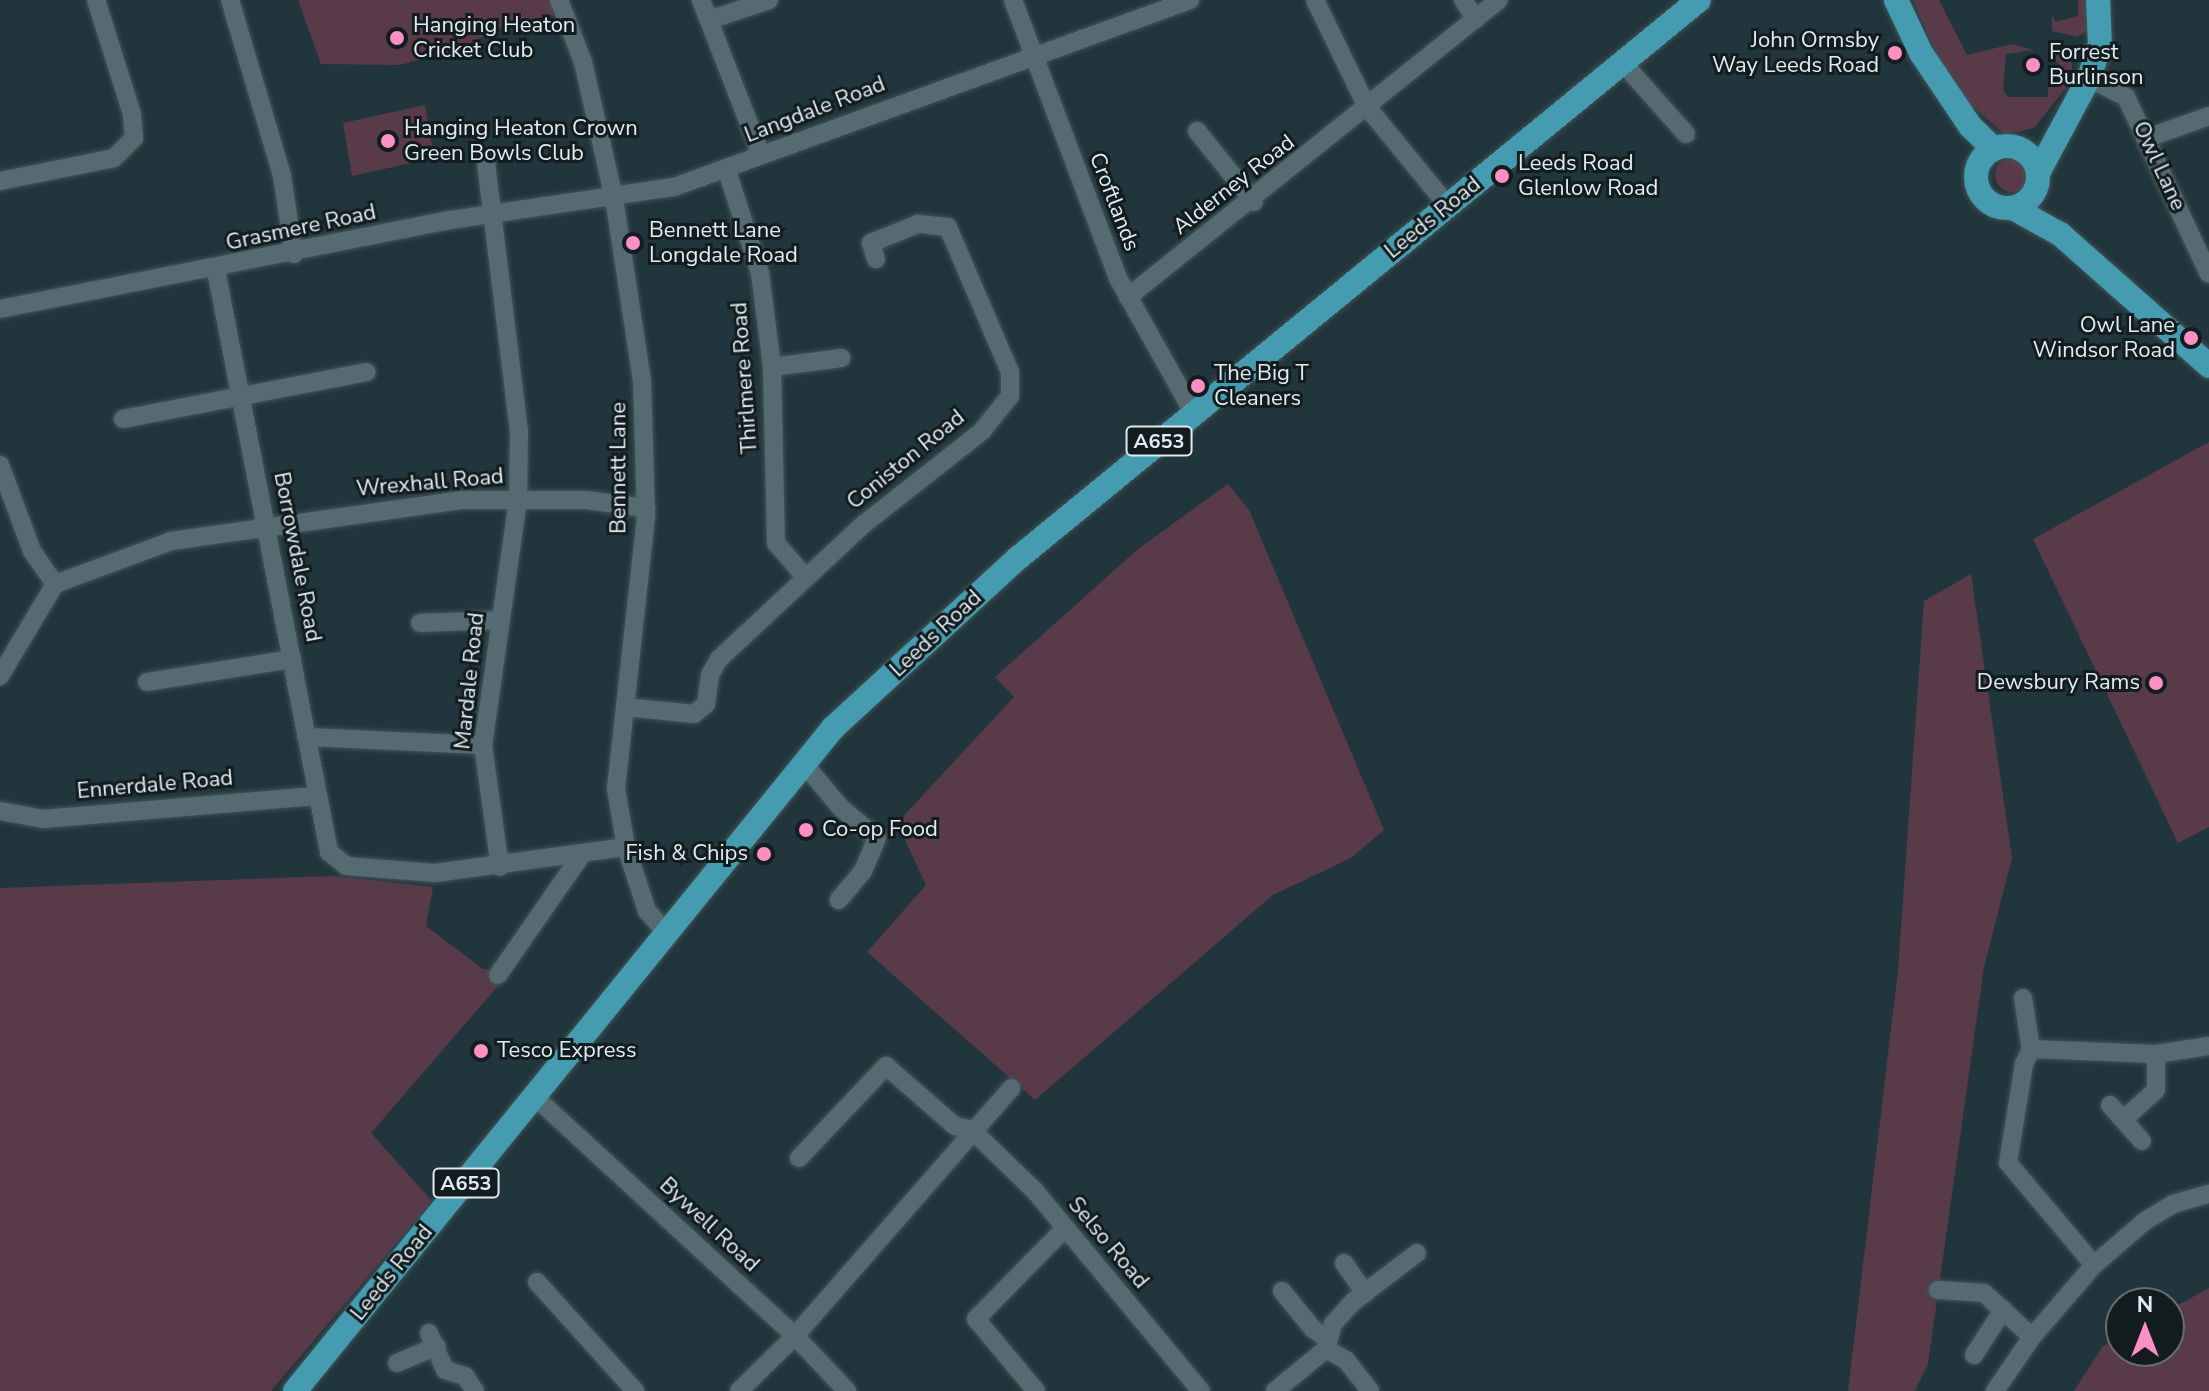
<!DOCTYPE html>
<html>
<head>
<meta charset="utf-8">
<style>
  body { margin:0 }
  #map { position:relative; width:2209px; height:1391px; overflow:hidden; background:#21363c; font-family:"Nunito Sans",sans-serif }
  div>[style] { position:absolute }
  .green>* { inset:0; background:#593a48 }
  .round { border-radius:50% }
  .roads { filter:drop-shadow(0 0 2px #415458) drop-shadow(0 0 2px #415458) }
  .minor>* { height:18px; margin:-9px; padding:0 9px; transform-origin:9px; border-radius:9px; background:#556b71 }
  .major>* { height:24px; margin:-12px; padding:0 12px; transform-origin:12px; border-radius:12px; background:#459baf }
  .major>.ring { margin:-12px; padding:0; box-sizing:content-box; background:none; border:24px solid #459baf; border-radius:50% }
  .dots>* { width:22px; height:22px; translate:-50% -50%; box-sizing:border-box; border:4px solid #131c1f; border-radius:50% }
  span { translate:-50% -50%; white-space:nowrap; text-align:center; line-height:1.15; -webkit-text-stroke:6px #131c1f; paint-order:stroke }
  .shield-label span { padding:2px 6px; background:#131c1f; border:2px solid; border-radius:6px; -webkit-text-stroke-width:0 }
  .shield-label { font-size:20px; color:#e0ecf0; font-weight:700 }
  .poi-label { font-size:22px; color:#e0ecf0 }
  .left { translate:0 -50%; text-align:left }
  .right { translate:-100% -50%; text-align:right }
  .street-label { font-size:22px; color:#e0ecf0 }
  .north { position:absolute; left:2105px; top:1287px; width:80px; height:80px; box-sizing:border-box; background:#131c1f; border:2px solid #656f73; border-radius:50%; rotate:0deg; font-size:22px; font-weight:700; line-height:32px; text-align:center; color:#e0ecf0 }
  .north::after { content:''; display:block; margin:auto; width:28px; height:36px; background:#fc8fc3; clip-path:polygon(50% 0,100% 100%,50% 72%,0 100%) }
</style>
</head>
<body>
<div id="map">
  <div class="green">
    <i style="clip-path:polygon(298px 0,559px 0,563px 12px,500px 28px,462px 48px,400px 65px,321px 64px)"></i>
    <i style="clip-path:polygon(1913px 0,1939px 0,1967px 55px,2012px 44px,2034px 50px,2006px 54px,2003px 90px,2008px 97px,2048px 97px,2048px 83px,2055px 87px,2065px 70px,2055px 60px,2057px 53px,2072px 63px,2072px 80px,2034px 128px,2005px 135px,1966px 100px,1940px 62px)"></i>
    <i style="clip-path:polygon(2078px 0,2087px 0,2088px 31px,2078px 37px,2052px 31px,2052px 14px,2055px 22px,2078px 16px)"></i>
    <i style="clip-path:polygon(425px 105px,434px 158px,352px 176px,343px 123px)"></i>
    <i class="round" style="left:1995px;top:158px;width:34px;height:34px"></i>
    <i style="clip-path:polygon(2209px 442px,2209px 827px,2178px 843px,2033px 539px)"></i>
    <i style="clip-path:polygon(1228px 484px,1249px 510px,1384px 830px,1351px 858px,1273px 895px,1035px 1100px,867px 952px,926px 885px,897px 823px,1014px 697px,995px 677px,1138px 549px)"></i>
    <i style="clip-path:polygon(1971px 574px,2012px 858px,1984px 967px,1928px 1364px,1915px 1391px,1848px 1391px,1898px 970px,1924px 601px)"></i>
    <i style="clip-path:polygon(333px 876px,433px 887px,426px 926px,483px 969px,510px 972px,371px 1133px,432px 1201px,271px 1391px,0 1391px,0 888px)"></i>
    <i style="clip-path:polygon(2209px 1288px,2209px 1391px,2074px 1391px,2103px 1346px,2121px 1336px,2121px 1351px,2169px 1351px,2169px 1310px)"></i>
  </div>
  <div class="roads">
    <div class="minor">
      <i style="left:230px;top:0;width:184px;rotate:73.5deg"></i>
      <i style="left:282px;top:176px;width:79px;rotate:81.3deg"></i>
      <i style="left:559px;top:0;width:66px;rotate:68.8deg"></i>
      <i style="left:583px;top:62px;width:139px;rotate:77.2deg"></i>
      <i style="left:614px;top:198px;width:184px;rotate:81.3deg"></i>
      <i style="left:642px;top:380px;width:137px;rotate:88.3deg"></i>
      <i style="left:646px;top:517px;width:274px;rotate:96.3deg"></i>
      <i style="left:616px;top:789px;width:59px;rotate:80.2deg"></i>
      <i style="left:626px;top:847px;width:67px;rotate:71.8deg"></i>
      <i style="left:647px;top:911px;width:28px;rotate:48deg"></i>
      <i style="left:701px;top:0;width:166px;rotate:68.8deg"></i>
      <i style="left:1013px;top:0;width:299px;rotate:69.3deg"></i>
      <i style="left:1119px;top:280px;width:151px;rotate:60.7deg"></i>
      <i style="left:1315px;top:0;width:119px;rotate:64.1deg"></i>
      <i style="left:1367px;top:107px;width:128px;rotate:50.7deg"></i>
      <i style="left:1463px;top:0;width:23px;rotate:56deg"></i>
      <i style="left:709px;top:20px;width:63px;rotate:-18.4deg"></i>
      <i style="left:1623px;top:63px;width:95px;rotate:48.4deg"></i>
      <i style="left:2089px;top:78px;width:42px;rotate:27.2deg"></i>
      <i style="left:2126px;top:97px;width:195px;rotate:64.9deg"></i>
      <i style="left:1197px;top:131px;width:91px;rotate:51.2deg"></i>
      <i style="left:2147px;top:138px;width:66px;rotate:-19.5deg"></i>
      <i style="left:486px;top:163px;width:271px;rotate:83deg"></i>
      <i style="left:519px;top:432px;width:68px;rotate:90.8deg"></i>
      <i style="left:518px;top:500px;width:247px;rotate:98.1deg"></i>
      <i style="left:483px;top:745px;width:123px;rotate:82.1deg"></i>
      <i style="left:727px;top:171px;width:107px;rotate:72.1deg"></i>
      <i style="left:760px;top:273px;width:95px;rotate:82.7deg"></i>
      <i style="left:772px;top:367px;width:176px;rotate:88.7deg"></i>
      <i style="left:776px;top:543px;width:45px;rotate:49.5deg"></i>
      <i style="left:0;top:181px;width:116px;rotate:-11.4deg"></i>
      <i style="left:114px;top:158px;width:28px;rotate:-45deg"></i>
      <i style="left:134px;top:138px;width:24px;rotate:-95deg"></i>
      <i style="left:132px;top:114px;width:120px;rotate:-107.5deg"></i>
      <i style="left:216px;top:270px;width:593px;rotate:79.01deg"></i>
      <i style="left:329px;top:852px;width:22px;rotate:39deg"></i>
      <i style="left:346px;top:866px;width:89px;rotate:4.5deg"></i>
      <i style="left:435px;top:873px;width:193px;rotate:-7.8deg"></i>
      <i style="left:1128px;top:297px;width:475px;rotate:-38.7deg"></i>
      <i style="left:0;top:309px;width:459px;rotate:-11.2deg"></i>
      <i style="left:450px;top:220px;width:226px;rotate:-8.4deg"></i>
      <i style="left:674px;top:187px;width:549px;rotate:-19.92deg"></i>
      <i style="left:772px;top:367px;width:70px;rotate:-7.4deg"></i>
      <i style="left:123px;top:419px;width:248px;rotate:-10.9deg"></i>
      <i style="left:0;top:465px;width:92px;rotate:69.6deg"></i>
      <i style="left:32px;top:551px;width:40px;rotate:55.1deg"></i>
      <i style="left:420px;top:623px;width:80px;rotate:-2.1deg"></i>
      <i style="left:0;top:676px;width:107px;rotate:-59.1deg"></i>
      <i style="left:55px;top:584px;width:124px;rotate:-20.3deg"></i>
      <i style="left:171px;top:541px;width:295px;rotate:-8deg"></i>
      <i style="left:463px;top:500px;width:123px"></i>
      <i style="left:586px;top:500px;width:61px;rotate:7.6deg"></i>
      <i style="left:147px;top:682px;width:147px;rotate:-9deg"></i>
      <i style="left:625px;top:707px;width:69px;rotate:5.8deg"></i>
      <i style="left:694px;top:714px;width:16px;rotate:-40deg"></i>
      <i style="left:706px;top:704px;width:29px;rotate:-82deg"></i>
      <i style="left:710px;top:675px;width:18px;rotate:-61deg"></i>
      <i style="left:719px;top:659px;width:198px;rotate:-43deg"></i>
      <i style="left:864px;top:524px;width:150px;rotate:-38.2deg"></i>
      <i style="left:982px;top:431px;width:45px;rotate:-51.3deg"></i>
      <i style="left:1010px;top:396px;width:24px;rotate:-90deg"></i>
      <i style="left:1010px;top:372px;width:158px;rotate:-113.2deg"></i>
      <i style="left:948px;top:227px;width:30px;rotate:-174deg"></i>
      <i style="left:918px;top:224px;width:51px;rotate:158deg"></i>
      <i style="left:871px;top:243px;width:17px;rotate:73deg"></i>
      <i style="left:306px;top:737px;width:177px;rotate:2.6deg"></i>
      <i style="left:805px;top:765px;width:55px;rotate:50.2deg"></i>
      <i style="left:840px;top:807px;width:48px;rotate:40deg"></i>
      <i style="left:877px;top:838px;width:36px;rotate:113deg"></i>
      <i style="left:863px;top:871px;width:38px;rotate:130deg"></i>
      <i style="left:0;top:811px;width:44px;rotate:10.5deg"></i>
      <i style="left:43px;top:819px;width:274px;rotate:-4.8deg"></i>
      <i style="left:498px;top:975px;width:147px;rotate:-55.2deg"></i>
      <i style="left:2023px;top:998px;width:52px;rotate:81.1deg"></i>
      <i style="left:535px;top:1097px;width:353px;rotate:42.6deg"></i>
      <i style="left:795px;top:1336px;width:76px;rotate:46.6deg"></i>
      <i style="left:2110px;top:1105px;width:48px;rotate:48.4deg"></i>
      <i style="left:2124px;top:1119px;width:43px;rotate:-42.2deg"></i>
      <i style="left:2156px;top:1090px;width:36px;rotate:-90deg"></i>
      <i style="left:972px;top:1130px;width:86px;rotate:44.1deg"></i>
      <i style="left:1034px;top:1190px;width:261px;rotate:50.3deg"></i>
      <i style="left:799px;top:1158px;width:127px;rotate:-46.6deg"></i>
      <i style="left:886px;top:1066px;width:91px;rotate:41deg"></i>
      <i style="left:955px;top:1126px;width:17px;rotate:13deg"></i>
      <i style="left:1344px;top:1263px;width:37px;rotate:55deg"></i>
      <i style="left:2094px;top:1265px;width:133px;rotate:-130.1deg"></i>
      <i style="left:2008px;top:1163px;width:100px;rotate:-80.8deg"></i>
      <i style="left:2024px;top:1064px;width:17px;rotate:-65deg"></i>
      <i style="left:2031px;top:1049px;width:125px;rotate:2.3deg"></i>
      <i style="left:2156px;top:1054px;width:54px;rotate:-8.6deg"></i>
      <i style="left:537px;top:1282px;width:147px;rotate:48deg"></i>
      <i style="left:1938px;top:1290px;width:46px;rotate:3.7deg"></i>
      <i style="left:1984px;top:1293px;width:65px;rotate:42.5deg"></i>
      <i style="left:1282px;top:1291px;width:49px;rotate:50.8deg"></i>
      <i style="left:1313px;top:1329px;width:19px;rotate:35deg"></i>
      <i style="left:429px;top:1333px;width:40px;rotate:66.6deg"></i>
      <i style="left:445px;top:1370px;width:21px;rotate:17deg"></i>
      <i style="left:465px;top:1376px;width:18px;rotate:56deg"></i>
      <i style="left:1326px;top:1349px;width:23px;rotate:29deg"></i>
      <i style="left:1346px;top:1360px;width:39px;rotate:52deg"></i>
      <i style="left:1974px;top:1355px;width:54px;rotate:-57.2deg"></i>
      <i style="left:397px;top:1363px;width:43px;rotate:-23deg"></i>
      <i style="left:739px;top:1391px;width:78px;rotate:-44.5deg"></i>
      <i style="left:795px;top:1336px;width:329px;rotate:-48.9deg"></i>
      <i style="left:1036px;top:1391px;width:94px;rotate:-129.8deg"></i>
      <i style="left:976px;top:1319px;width:126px;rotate:-45.6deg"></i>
      <i style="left:1275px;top:1391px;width:66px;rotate:-39.5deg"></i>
      <i style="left:1326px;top:1349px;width:26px;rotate:-74deg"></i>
      <i style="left:1333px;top:1324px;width:31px;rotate:-48deg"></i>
      <i style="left:1354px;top:1301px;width:79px;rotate:-37.3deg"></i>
      <i style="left:1995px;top:1391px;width:65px;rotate:-55.6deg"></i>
      <i style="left:2032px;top:1337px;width:95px;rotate:-49.3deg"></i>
      <i style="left:2094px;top:1265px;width:67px;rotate:-40.8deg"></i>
      <i style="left:2145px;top:1221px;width:33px;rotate:-31deg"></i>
      <i style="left:2173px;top:1204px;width:37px;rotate:-16deg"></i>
    </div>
    <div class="major">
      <i style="left:1896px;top:0;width:59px;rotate:64.7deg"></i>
      <i style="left:1921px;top:53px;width:88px;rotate:56.1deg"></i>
      <i style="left:1970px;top:126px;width:33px;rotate:44deg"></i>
      <i class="ring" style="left:1976px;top:146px;width:38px;height:38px"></i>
      <i style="left:2038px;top:173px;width:108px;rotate:-61.8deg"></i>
      <i style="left:2089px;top:78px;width:35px;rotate:-72deg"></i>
      <i style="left:2100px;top:45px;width:45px;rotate:-92.5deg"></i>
      <i style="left:2013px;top:208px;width:54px;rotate:29deg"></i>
      <i style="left:2060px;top:234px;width:199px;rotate:41.5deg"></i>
      <i style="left:295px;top:1391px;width:854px;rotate:-50.94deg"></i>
      <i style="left:833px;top:728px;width:251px;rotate:-42.6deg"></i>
      <i style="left:1018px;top:558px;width:880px;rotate:-39.33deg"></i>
    </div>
  </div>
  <div class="dots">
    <i style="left:397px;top:38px;background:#fc8fc3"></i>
    <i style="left:1895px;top:53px;background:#fc8fc3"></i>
    <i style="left:2033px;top:65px;background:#fc8fc3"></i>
    <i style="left:388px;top:141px;background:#fc8fc3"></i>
    <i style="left:1502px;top:176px;background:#fc8fc3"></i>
    <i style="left:633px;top:243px;background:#fc8fc3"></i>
    <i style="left:2191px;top:338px;background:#fc8fc3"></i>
    <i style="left:1198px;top:386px;background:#fc8fc3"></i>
    <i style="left:2156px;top:683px;background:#fc8fc3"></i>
    <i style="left:806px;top:830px;background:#fc8fc3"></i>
    <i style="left:764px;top:854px;background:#fc8fc3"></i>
    <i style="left:481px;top:1051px;background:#fc8fc3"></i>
  </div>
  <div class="shield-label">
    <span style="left:1159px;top:441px">A653</span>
    <span style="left:466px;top:1183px">A653</span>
  </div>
  <div class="poi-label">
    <span class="left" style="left:413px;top:38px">Hanging Heaton<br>Cricket Club</span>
    <span class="right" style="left:1879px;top:53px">John Ormsby<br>Way Leeds Road</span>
    <span class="left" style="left:2049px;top:65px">Forrest<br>Burlinson</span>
    <span class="left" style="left:404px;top:141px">Hanging Heaton Crown<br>Green Bowls Club</span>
    <span class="left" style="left:1518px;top:176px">Leeds Road<br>Glenlow Road</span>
    <span class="left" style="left:649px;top:243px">Bennett Lane<br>Longdale Road</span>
    <span class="right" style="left:2175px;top:338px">Owl Lane<br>Windsor Road</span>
    <span class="left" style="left:1214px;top:386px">The Big T<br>Cleaners</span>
    <span class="right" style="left:2140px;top:683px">Dewsbury Rams</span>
    <span class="left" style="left:822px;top:830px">Co-op Food</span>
    <span class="right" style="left:748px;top:854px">Fish &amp; Chips</span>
    <span class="left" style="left:497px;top:1051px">Tesco Express</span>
  </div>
  <div class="street-label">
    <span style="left:815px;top:110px;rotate:-21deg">Langdale Road</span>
    <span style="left:2159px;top:166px;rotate:65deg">Owl Lane</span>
    <span style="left:1234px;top:185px;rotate:-38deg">Alderney Road</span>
    <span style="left:1114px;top:202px;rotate:69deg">Croftlands</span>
    <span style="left:1433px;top:218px;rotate:-39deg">Leeds Road</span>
    <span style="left:301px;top:228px;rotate:-12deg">Grasmere Road</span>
    <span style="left:745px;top:378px;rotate:-94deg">Thirlmere Road</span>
    <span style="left:906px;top:460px;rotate:-39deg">Coniston Road</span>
    <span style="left:619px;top:468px;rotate:-90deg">Bennett Lane</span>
    <span style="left:430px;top:483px;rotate:-5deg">Wrexhall Road</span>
    <span style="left:297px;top:557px;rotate:79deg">Borrowdale Road</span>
    <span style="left:936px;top:634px;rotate:-43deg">Leeds Road</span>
    <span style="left:470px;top:681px;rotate:-84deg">Mardale Road</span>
    <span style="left:155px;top:785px;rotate:-5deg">Ennerdale Road</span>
    <span style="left:709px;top:1225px;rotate:43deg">Bywell Road</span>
    <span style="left:1108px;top:1243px;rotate:50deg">Selso Road</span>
    <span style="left:392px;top:1273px;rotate:-51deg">Leeds Road</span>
  </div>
  <div class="north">N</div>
</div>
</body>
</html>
